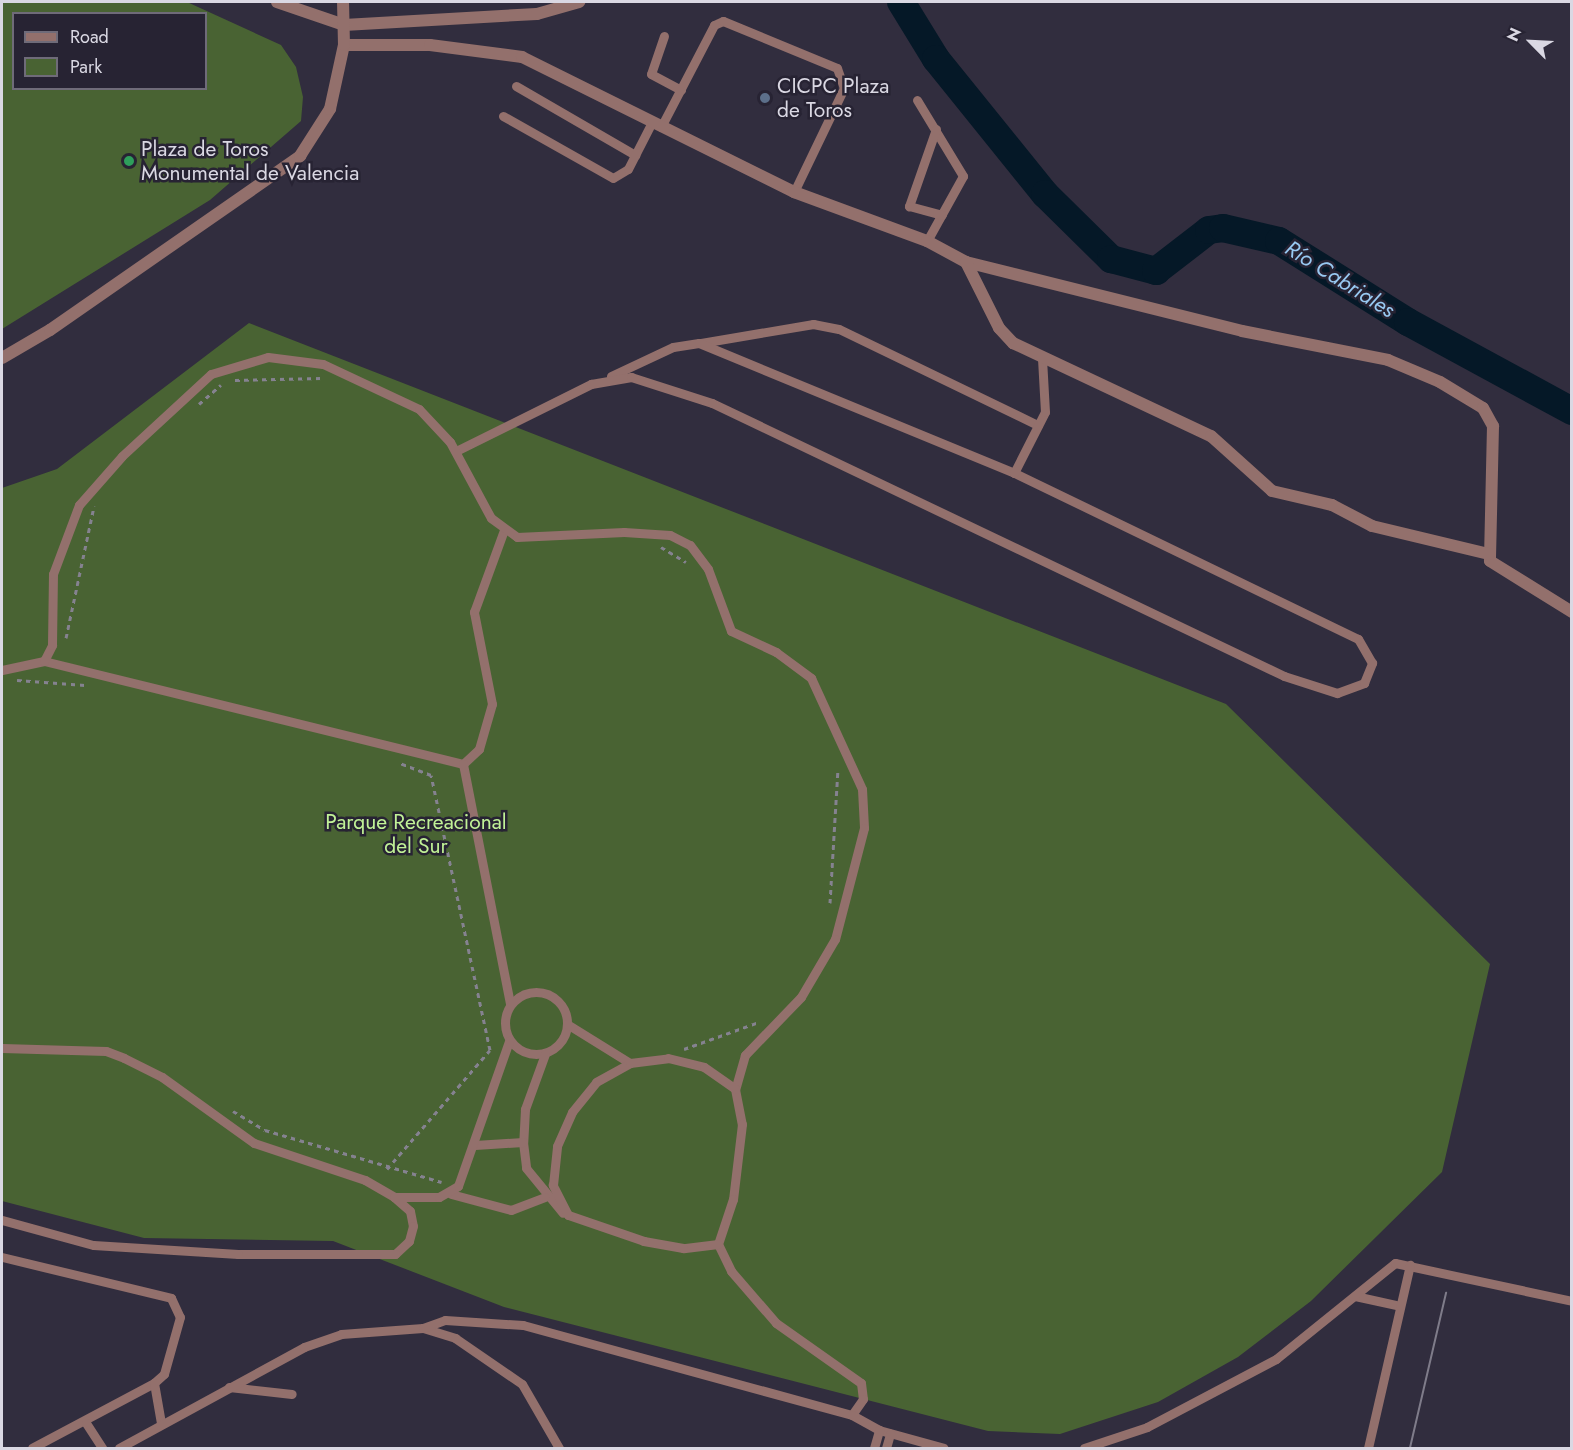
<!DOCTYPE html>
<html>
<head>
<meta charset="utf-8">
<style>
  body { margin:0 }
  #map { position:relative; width:1573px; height:1450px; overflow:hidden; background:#312d3e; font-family:Jost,sans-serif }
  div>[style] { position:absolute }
  .green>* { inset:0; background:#496333 }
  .river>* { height:28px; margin:-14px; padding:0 14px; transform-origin:14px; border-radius:14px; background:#051827 }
  .path>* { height:3px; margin-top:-1.5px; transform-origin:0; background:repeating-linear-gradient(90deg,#858290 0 4.5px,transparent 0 9px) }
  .lane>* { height:9px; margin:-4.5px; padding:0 4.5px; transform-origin:4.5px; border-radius:4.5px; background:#93706c }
  .lane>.ring { margin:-4.5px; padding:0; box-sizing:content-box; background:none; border:9px solid #93706c; border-radius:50% }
  .street>* { height:12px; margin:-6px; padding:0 6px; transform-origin:6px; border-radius:6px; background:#93706c }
  .tram>* { height:1.5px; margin:-0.75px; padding:0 0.75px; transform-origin:0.75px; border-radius:0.75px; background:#7f7c8a }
  .dots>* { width:16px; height:16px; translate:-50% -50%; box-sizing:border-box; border:3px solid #272333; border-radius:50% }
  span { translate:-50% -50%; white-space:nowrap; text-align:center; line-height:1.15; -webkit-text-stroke:5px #272333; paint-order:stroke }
  .poi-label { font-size:21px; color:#dad8e3 }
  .left { translate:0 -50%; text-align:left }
  .park-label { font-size:21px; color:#c1f297 }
  .water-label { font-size:22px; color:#98c9f2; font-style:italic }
  .frame { position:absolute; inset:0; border:3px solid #dad8e3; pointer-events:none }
  .legend { position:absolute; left:12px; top:12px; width:195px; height:78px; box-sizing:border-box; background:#272333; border:2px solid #6f6b79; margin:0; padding:8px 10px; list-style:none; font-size:18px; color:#dad8e3 }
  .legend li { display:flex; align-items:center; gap:12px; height:30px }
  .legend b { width:30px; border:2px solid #6f6b79 }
  .north { position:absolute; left:1501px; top:12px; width:60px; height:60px; -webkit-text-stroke:4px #272333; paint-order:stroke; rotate:294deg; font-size:16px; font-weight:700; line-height:24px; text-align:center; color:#dad8e3 }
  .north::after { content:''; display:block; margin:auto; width:21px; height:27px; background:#dad8e3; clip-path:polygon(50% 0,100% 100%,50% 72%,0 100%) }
</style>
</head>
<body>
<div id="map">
  <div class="green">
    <i style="clip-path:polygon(evenodd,2px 2px,187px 2px,281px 45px,296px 67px,303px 97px,301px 121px,210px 200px,2px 329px,2px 2px,14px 14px,206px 14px,206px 88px,14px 88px,14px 14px)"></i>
    <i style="clip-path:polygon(249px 323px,1226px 704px,1490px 964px,1442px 1172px,1311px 1301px,1238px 1357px,1158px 1402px,1060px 1434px,988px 1431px,504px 1307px,333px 1241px,144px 1238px,2px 1201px,2px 488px,57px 469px)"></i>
  </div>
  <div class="river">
    <i style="left:901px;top:2px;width:67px;rotate:58.4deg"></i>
    <i style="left:936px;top:59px;width:174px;rotate:51.1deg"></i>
    <i style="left:1045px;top:194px;width:93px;rotate:44.6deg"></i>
    <i style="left:1111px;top:259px;width:47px;rotate:14.9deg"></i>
    <i style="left:1156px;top:271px;width:67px;rotate:-37.7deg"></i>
    <i style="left:1209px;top:230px;width:14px;rotate:-8deg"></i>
    <i style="left:1223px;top:228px;width:57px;rotate:13.1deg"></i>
    <i style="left:1279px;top:241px;width:152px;rotate:32.1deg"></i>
    <i style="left:1408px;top:322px;width:187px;rotate:28.5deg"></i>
  </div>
  <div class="path">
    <i style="left:235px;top:380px;width:87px;rotate:-1.3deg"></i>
    <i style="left:199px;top:404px;width:29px;rotate:-41deg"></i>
    <i style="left:661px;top:547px;width:29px;rotate:31deg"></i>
    <i style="left:66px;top:638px;width:135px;rotate:-78deg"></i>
    <i style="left:17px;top:680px;width:68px;rotate:4.2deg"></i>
    <i style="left:830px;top:903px;width:134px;rotate:-86.6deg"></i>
    <i style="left:684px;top:1049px;width:80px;rotate:-19.8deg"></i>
    <i style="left:233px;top:1111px;width:37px;rotate:31deg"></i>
    <i style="left:265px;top:1130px;width:184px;rotate:16.4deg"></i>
    <i style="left:387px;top:1169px;width:157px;rotate:-49.1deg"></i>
    <i style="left:490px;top:1050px;width:281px;rotate:-102.1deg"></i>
    <i style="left:431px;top:775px;width:33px;rotate:-159deg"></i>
  </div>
  <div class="lane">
    <i style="left:664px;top:36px;width:40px;rotate:108.9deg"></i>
    <i style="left:651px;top:74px;width:34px;rotate:28deg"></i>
    <i style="left:516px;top:86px;width:138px;rotate:30.1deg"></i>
    <i style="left:917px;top:100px;width:89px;rotate:58.8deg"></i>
    <i style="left:963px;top:176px;width:74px;rotate:119deg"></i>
    <i style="left:503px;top:116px;width:126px;rotate:29.4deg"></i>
    <i style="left:613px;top:178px;width:17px;rotate:-31deg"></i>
    <i style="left:628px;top:169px;width:53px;rotate:-62.9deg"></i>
    <i style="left:661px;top:127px;width:115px;rotate:-62.5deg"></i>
    <i style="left:714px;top:25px;width:10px;rotate:-24deg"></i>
    <i style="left:723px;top:21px;width:123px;rotate:22.4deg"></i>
    <i style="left:837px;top:68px;width:21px;rotate:71deg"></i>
    <i style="left:844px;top:88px;width:115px;rotate:115.7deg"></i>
    <i style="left:936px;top:129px;width:82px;rotate:109.3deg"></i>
    <i style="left:909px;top:206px;width:34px;rotate:15deg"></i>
    <i style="left:701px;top:343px;width:114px;rotate:-9.6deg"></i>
    <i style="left:813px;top:324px;width:26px;rotate:11deg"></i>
    <i style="left:839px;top:329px;width:221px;rotate:25.8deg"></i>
    <i style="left:611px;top:376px;width:68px;rotate:-25.1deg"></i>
    <i style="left:673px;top:347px;width:26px;rotate:-9deg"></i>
    <i style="left:699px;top:343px;width:341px;rotate:22.4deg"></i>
    <i style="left:456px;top:451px;width:151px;rotate:-26.4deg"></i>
    <i style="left:591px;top:384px;width:41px;rotate:-9.9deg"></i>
    <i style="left:631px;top:377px;width:85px;rotate:17.8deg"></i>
    <i style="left:712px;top:403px;width:634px;rotate:25.51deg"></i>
    <i style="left:1284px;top:676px;width:56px;rotate:17.8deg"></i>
    <i style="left:1337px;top:693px;width:29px;rotate:-20deg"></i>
    <i style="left:1364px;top:683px;width:22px;rotate:-68deg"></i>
    <i style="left:1372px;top:663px;width:28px;rotate:-120deg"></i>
    <i style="left:1358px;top:639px;width:382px;rotate:-154.2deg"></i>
    <i style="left:1014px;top:473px;width:68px;rotate:-63.1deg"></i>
    <i style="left:1045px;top:412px;width:54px;rotate:-93.2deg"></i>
    <i style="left:44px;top:661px;width:431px;rotate:13.8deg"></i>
    <i style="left:463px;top:764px;width:22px;rotate:-43deg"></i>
    <i style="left:479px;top:749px;width:47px;rotate:-73.9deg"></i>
    <i style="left:492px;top:704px;width:94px;rotate:-101.1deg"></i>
    <i style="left:474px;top:612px;width:87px;rotate:-69.9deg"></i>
    <i style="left:2px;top:670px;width:43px;rotate:-12.1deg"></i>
    <i style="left:44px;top:661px;width:18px;rotate:-63deg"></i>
    <i style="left:52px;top:645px;width:71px;rotate:-89.2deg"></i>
    <i style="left:53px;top:574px;width:74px;rotate:-69.4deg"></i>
    <i style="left:79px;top:505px;width:65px;rotate:-48.7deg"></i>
    <i style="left:122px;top:456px;width:121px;rotate:-42.7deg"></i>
    <i style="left:211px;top:374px;width:59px;rotate:-16.6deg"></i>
    <i style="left:268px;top:357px;width:55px;rotate:7.3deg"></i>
    <i style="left:323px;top:364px;width:106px;rotate:25.1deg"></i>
    <i style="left:419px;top:409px;width:45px;rotate:46.8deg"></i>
    <i style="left:450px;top:442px;width:86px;rotate:61.7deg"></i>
    <i style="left:491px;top:518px;width:32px;rotate:36deg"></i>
    <i style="left:517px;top:537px;width:107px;rotate:-2.7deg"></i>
    <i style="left:624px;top:532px;width:46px;rotate:3.7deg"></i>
    <i style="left:670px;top:535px;width:22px;rotate:27deg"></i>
    <i style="left:690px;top:545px;width:30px;rotate:53deg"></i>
    <i style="left:708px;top:569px;width:66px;rotate:69.6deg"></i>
    <i style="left:731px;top:631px;width:50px;rotate:25deg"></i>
    <i style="left:776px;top:652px;width:44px;rotate:36.6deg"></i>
    <i style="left:811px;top:678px;width:122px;rotate:65.3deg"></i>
    <i style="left:862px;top:789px;width:39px;rotate:87deg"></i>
    <i style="left:864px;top:828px;width:115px;rotate:104.6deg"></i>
    <i style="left:835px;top:939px;width:67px;rotate:120.4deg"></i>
    <i style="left:801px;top:997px;width:81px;rotate:134deg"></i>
    <i style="left:745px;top:1055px;width:35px;rotate:106deg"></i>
    <i style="left:735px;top:1089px;width:36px;rotate:79deg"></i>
    <i style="left:742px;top:1124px;width:76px;rotate:96.8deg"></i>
    <i style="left:733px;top:1199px;width:47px;rotate:108.4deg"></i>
    <i style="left:718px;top:1244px;width:30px;rotate:64deg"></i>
    <i style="left:731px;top:1271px;width:69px;rotate:49.1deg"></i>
    <i style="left:776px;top:1323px;width:104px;rotate:35.2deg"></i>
    <i style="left:861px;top:1383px;width:16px;rotate:83deg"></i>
    <i style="left:863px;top:1399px;width:19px;rotate:125deg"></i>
    <i style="left:463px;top:764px;width:245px;rotate:78.9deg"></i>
    <i class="ring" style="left:505px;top:992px;width:53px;height:53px"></i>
    <i style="left:567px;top:1024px;width:74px;rotate:31.8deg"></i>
    <i style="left:2px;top:1048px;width:104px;rotate:1.7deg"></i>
    <i style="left:106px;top:1051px;width:19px;rotate:21deg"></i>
    <i style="left:124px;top:1058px;width:42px;rotate:26.6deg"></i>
    <i style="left:162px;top:1077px;width:113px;rotate:35.7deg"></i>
    <i style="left:254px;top:1143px;width:117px;rotate:18.4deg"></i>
    <i style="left:365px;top:1180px;width:34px;rotate:30deg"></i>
    <i style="left:394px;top:1197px;width:21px;rotate:41deg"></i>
    <i style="left:410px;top:1211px;width:15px;rotate:79deg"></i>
    <i style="left:413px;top:1226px;width:16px;rotate:105deg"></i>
    <i style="left:409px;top:1241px;width:19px;rotate:137deg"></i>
    <i style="left:395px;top:1254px;width:157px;rotate:180deg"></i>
    <i style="left:238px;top:1254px;width:145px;rotate:-176.4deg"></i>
    <i style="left:93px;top:1245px;width:94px;rotate:-164.6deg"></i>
    <i style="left:545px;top:1054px;width:59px;rotate:110deg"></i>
    <i style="left:525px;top:1109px;width:33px;rotate:93deg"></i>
    <i style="left:523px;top:1142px;width:26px;rotate:83deg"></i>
    <i style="left:526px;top:1168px;width:58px;rotate:50.6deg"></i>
    <i style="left:475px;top:1145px;width:48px;rotate:-3.6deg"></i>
    <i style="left:451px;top:1194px;width:62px;rotate:14.9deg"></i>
    <i style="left:511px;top:1210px;width:36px;rotate:-21deg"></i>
    <i style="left:394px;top:1197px;width:45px"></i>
    <i style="left:439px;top:1197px;width:22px;rotate:-30deg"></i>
    <i style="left:458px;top:1186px;width:154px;rotate:-70.6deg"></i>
    <i style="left:718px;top:1244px;width:35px;rotate:173deg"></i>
    <i style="left:683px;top:1248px;width:40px;rotate:-170deg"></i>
    <i style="left:644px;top:1241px;width:80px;rotate:-161.1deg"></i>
    <i style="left:568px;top:1215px;width:34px;rotate:-117deg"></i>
    <i style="left:553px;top:1185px;width:39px;rotate:-84deg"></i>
    <i style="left:557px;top:1146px;width:37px;rotate:-66deg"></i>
    <i style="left:572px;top:1112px;width:38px;rotate:-51deg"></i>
    <i style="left:596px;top:1082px;width:39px;rotate:-29deg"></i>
    <i style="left:630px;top:1063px;width:38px;rotate:-7deg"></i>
    <i style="left:668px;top:1058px;width:37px;rotate:14deg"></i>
    <i style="left:704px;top:1067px;width:38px;rotate:35deg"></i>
    <i style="left:2px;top:1257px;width:174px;rotate:13.6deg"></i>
    <i style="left:171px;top:1298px;width:21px;rotate:65deg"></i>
    <i style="left:180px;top:1317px;width:59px;rotate:105.7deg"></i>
    <i style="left:164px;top:1374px;width:13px;rotate:138deg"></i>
    <i style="left:154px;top:1383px;width:138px;rotate:152deg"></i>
    <i style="left:1355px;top:1296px;width:46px;rotate:12.5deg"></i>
    <i style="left:423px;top:1328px;width:34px;rotate:17deg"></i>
    <i style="left:455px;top:1338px;width:81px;rotate:34.5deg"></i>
    <i style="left:522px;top:1384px;width:74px;rotate:60deg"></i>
    <i style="left:154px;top:1383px;width:41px;rotate:80.1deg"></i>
    <i style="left:229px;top:1387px;width:63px;rotate:6.3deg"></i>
    <i style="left:86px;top:1423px;width:30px;rotate:57deg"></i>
    <i style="left:119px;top:1448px;width:211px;rotate:-28.6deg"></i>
    <i style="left:304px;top:1347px;width:39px;rotate:-19deg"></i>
    <i style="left:341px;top:1334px;width:82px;rotate:-4.2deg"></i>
    <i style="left:423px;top:1328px;width:23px;rotate:-20deg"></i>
    <i style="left:445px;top:1320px;width:78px;rotate:3.7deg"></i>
    <i style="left:523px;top:1325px;width:341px;rotate:15.3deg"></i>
    <i style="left:852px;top:1415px;width:31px;rotate:29deg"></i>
    <i style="left:879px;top:1430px;width:67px;rotate:15.5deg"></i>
    <i style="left:874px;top:1448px;width:19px;rotate:-74deg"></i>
    <i style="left:886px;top:1448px;width:15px;rotate:-74deg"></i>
    <i style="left:1084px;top:1448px;width:66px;rotate:-18.4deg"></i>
    <i style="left:1147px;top:1427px;width:146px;rotate:-27.8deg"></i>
    <i style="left:1276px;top:1359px;width:153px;rotate:-38.9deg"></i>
    <i style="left:1395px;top:1263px;width:181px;rotate:12.1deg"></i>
    <i style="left:1368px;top:1448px;width:188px;rotate:-77.1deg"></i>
  </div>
  <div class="street">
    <i style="left:277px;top:2px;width:71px;rotate:18.9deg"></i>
    <i style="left:344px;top:25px;width:193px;rotate:-3.3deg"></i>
    <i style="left:537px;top:14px;width:44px;rotate:-15.9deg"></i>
    <i style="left:344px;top:45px;width:86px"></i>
    <i style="left:430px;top:45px;width:93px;rotate:7.4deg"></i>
    <i style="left:522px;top:57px;width:304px;rotate:26.4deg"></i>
    <i style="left:794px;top:192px;width:142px;rotate:20.2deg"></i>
    <i style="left:927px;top:241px;width:44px;rotate:28.3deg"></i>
    <i style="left:966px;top:262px;width:284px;rotate:14deg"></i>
    <i style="left:1242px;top:331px;width:149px;rotate:11.2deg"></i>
    <i style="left:1388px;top:360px;width:56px;rotate:22.9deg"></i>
    <i style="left:1440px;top:382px;width:50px;rotate:31.2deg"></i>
    <i style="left:1483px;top:408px;width:21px;rotate:61deg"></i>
    <i style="left:1493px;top:426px;width:135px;rotate:91.3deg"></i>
    <i style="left:1490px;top:561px;width:97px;rotate:31.9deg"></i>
    <i style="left:966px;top:262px;width:74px;rotate:63.4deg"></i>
    <i style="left:999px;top:328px;width:21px;rotate:47deg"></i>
    <i style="left:1013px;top:343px;width:219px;rotate:25.2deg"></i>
    <i style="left:1211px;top:436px;width:82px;rotate:42deg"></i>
    <i style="left:1272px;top:491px;width:62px;rotate:13.1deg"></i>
    <i style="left:1332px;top:505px;width:45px;rotate:27.7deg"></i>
    <i style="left:1372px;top:526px;width:120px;rotate:13.5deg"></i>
    <i style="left:2px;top:358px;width:56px;rotate:-30.3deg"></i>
    <i style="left:50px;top:330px;width:305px;rotate:-34.8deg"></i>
    <i style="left:300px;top:156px;width:56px;rotate:-57.4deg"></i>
    <i style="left:330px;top:109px;width:66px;rotate:-77.7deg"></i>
    <i style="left:344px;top:45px;width:43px;rotate:-91.3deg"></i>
  </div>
  <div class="tram">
    <i style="left:1410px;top:1448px;width:159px;rotate:-76.9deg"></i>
  </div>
  <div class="dots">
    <i style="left:765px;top:98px;background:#5c6f8a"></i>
    <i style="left:129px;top:161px;background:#2e9e5b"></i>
  </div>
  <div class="poi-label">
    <span class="left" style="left:777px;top:98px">CICPC Plaza<br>de Toros</span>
    <span class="left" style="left:141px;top:161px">Plaza de Toros<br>Monumental de Valencia</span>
  </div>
  <div class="park-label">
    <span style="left:416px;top:834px">Parque Recreacional<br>del Sur</span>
  </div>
  <div class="water-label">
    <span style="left:1340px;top:279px;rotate:32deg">Río Cabriales</span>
  </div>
  <div class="frame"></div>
  <ul class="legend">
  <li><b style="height:8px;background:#93706c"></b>Road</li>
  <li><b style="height:16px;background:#496333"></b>Park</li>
  </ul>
  <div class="north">N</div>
</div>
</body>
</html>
